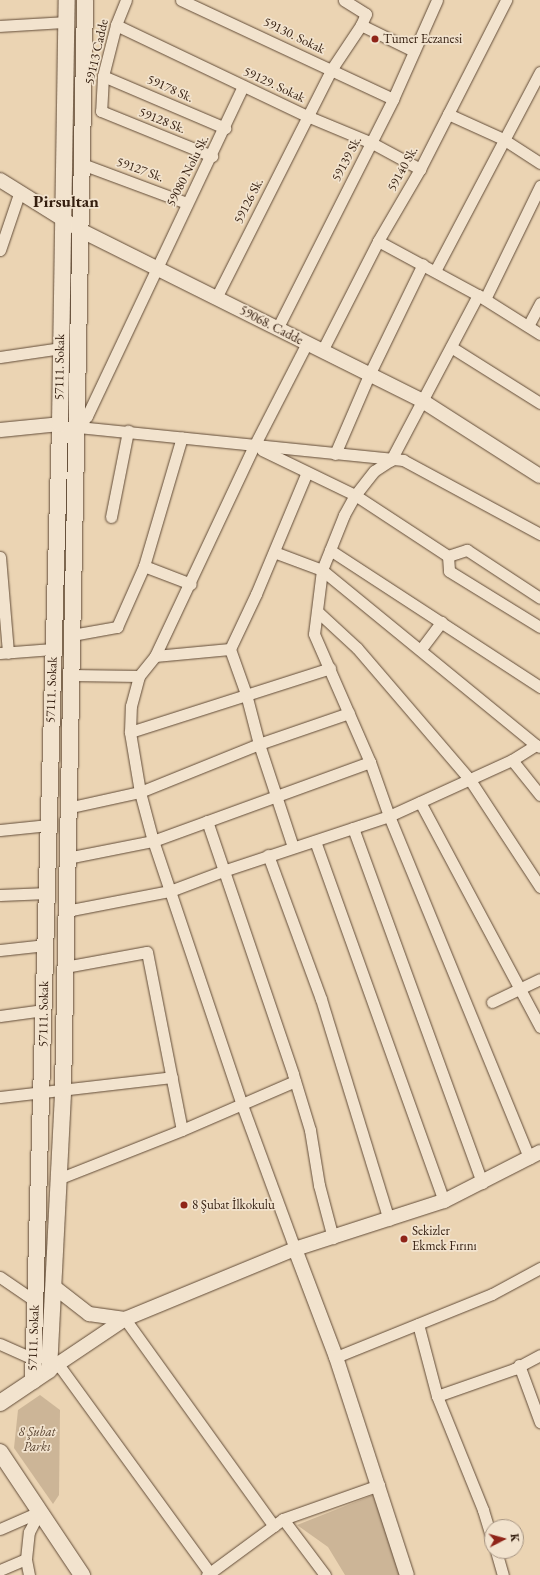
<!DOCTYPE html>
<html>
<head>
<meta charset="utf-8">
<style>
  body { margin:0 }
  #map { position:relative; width:540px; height:1575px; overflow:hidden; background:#ebd4b3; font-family:"EB Garamond",serif }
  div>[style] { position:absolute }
  .green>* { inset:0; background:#ccb597 }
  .roads { filter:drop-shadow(0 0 1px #624c38) drop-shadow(0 0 1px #624c38) }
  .minor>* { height:11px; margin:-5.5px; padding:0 5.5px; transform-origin:5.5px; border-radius:5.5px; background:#f2e3ce }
  .tertiary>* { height:14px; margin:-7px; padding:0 7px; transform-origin:7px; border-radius:7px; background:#f2e3ce }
  .secondary>* { height:16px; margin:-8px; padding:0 8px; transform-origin:8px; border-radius:8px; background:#f2e3ce }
  .dots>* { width:11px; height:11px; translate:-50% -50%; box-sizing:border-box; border:2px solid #f2e3ce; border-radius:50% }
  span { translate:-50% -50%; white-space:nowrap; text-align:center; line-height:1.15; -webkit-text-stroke:3.5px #f2e3ce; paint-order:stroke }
  .street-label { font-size:13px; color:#341e0f }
  .poi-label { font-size:13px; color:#341e0f }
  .left { translate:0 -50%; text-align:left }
  .park-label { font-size:13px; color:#5a4431; font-style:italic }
  .district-label { font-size:17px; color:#341e0f; font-weight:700 }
  .north { position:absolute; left:484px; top:1519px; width:40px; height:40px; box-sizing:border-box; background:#f2e3ce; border:1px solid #a69482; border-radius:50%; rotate:84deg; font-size:11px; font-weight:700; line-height:16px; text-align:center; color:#341e0f }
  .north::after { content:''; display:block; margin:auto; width:14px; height:18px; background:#8f2418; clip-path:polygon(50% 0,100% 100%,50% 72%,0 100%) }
</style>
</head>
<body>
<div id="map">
  <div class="green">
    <i style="clip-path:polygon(40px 1395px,60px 1410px,59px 1495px,53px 1504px,14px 1448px,18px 1410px)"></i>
    <i style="clip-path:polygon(373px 1495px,402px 1575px,345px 1575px,328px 1547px,297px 1525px)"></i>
  </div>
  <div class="roads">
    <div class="minor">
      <i style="left:126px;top:0;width:27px;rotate:112deg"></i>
      <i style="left:116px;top:25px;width:53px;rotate:104.3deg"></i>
      <i style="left:103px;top:76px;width:35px;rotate:93deg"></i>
      <i style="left:101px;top:111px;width:120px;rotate:22.1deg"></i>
      <i style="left:181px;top:0;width:234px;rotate:25deg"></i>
      <i style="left:116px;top:25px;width:212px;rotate:25.5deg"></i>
      <i style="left:307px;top:116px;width:70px;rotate:22.6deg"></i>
      <i style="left:372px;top:143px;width:55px;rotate:28.4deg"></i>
      <i style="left:361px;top:25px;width:59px;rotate:26.1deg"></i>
      <i style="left:0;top:26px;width:66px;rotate:-3.5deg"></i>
      <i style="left:103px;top:76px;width:133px;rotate:23.1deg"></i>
      <i style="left:448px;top:114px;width:60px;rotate:24.4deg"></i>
      <i style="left:503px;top:139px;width:44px;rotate:33deg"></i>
      <i style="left:82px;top:164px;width:112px;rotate:20.4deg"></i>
      <i style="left:378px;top:241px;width:114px;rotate:28.4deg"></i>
      <i style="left:478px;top:295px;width:73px;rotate:32.2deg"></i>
      <i style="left:0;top:250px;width:62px;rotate:-71.3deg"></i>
      <i style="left:435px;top:271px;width:225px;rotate:-62.2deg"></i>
      <i style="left:478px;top:295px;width:187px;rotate:117.8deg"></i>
      <i style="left:391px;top:460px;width:20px;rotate:147deg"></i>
      <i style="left:374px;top:471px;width:31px;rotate:128deg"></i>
      <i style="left:355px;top:495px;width:23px;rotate:119deg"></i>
      <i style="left:344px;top:515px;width:59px;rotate:111.8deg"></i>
      <i style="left:322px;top:570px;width:64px;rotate:97.1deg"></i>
      <i style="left:314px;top:634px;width:140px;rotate:66.4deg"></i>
      <i style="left:370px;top:762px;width:57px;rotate:70.6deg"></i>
      <i style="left:389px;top:816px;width:370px;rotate:67.7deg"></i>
      <i style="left:216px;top:298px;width:255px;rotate:-63.2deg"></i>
      <i style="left:331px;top:70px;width:54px;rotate:-56.3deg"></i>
      <i style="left:361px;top:25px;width:12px;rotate:-66deg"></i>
      <i style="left:366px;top:14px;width:26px;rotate:-148deg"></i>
      <i style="left:485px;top:299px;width:126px;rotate:-64deg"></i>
      <i style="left:528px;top:326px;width:26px;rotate:-62deg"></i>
      <i style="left:277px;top:329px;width:258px;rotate:-63.2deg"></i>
      <i style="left:393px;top:99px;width:108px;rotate:-66deg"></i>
      <i style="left:451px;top:347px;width:105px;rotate:32.2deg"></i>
      <i style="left:322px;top:351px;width:123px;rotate:-63deg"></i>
      <i style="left:378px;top:241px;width:83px;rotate:-59.7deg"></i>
      <i style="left:420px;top:169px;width:190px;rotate:-63deg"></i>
      <i style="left:0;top:357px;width:62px;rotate:-8.4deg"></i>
      <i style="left:78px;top:427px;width:327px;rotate:5.8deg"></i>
      <i style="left:403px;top:460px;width:156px;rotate:28.4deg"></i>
      <i style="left:78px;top:427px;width:14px;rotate:-51deg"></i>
      <i style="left:87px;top:416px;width:365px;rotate:-64.7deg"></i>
      <i style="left:262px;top:450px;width:103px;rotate:25.8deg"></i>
      <i style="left:355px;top:495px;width:111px;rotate:33.3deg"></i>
      <i style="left:335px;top:454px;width:86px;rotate:-66.7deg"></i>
      <i style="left:369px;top:375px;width:123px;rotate:-64.1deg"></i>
      <i style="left:111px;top:517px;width:88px;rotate:-78.8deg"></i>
      <i style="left:330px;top:550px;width:251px;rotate:33.1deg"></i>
      <i style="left:274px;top:552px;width:51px;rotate:20.6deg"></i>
      <i style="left:322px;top:570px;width:276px;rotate:39.3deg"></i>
      <i style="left:448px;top:556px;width:15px;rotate:86deg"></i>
      <i style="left:449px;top:571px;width:107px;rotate:31.6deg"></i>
      <i style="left:448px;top:556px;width:20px;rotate:-18deg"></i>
      <i style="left:467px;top:550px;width:87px;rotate:33.3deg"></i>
      <i style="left:0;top:557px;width:96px;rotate:85.2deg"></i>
      <i style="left:144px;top:566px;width:50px;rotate:21deg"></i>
      <i style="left:318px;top:612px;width:53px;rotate:42.7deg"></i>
      <i style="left:357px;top:648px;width:174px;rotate:49.4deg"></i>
      <i style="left:470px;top:780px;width:128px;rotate:56.8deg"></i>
      <i style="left:72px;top:635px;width:46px;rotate:-10.1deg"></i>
      <i style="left:117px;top:627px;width:67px;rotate:-66.1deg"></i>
      <i style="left:144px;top:566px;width:134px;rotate:-73.6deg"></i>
      <i style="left:421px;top:649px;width:34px;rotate:-53deg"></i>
      <i style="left:0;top:653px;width:53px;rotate:-4.3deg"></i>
      <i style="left:155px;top:656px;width:75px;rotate:-5.3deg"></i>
      <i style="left:71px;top:675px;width:68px;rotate:0.8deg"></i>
      <i style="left:130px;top:732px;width:210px;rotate:-17.7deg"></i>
      <i style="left:512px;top:760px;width:45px;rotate:51.3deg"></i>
      <i style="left:420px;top:802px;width:255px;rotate:61.9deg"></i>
      <i style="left:67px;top:808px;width:75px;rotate:-12.4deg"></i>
      <i style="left:140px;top:792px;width:128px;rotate:-22deg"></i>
      <i style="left:259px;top:744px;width:95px;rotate:-19deg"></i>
      <i style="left:207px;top:821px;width:267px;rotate:71.2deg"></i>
      <i style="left:293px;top:1074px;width:59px;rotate:73.1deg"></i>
      <i style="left:310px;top:1130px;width:56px;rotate:80.7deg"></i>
      <i style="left:319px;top:1185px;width:55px;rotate:75.2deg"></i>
      <i style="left:353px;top:828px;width:378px;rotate:70deg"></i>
      <i style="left:0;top:830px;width:49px;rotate:-5.8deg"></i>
      <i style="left:315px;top:841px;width:382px;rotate:70.3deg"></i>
      <i style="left:293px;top:847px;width:108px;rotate:-108.3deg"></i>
      <i style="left:259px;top:744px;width:52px;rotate:-104.6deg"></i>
      <i style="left:246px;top:694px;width:48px;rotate:-109.6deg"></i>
      <i style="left:230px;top:649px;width:61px;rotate:-64.7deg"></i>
      <i style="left:256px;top:594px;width:132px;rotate:-67.3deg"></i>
      <i style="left:268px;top:855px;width:153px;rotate:69.8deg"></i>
      <i style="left:321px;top:999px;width:231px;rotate:72.9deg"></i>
      <i style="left:67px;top:858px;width:88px;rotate:-11.2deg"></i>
      <i style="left:153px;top:841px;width:231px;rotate:-20deg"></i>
      <i style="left:0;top:895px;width:47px;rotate:-2.4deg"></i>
      <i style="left:66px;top:911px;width:106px;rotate:-10.9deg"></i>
      <i style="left:170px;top:891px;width:57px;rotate:-20.7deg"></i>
      <i style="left:223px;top:871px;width:175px;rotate:-18.3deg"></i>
      <i style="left:389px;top:816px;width:135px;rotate:-24.5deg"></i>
      <i style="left:512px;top:760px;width:28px;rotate:-32deg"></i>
      <i style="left:536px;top:745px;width:4px;rotate:27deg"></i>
      <i style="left:0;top:950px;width:46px;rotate:-6.2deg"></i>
      <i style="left:65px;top:967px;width:83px;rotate:-10.4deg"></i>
      <i style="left:147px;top:952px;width:181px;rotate:78.9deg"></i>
      <i style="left:492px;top:1002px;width:53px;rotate:-25.6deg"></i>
      <i style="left:0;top:1016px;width:44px;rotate:-7.8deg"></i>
      <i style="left:0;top:1097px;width:173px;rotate:-6.6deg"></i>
      <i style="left:58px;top:1179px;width:133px;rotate:-21.6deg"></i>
      <i style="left:182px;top:1130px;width:123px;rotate:-23.4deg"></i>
      <i style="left:295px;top:1249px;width:153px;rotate:-110.2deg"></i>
      <i style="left:242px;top:1105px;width:279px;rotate:-108.6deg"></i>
      <i style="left:153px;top:841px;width:51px;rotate:-104.9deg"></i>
      <i style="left:140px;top:792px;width:61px;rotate:-99.5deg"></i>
      <i style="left:130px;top:732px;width:26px;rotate:-88deg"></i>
      <i style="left:131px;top:706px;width:31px;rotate:-75deg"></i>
      <i style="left:139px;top:676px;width:26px;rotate:-51deg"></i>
      <i style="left:155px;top:656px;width:232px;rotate:-64.8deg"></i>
      <i style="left:254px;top:446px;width:116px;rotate:-62.8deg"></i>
      <i style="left:0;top:1277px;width:42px;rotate:34.4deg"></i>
      <i style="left:125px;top:1319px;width:255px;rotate:54.3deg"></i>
      <i style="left:418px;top:1324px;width:74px;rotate:75.2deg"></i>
      <i style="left:437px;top:1396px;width:123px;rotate:68deg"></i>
      <i style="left:483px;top:1510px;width:30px;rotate:73deg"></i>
      <i style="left:0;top:1344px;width:36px;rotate:24deg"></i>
      <i style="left:336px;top:1357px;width:168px;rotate:-22deg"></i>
      <i style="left:492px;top:1294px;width:55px;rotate:-28.4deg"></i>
      <i style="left:58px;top:1364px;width:258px;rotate:54deg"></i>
      <i style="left:519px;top:1365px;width:61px;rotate:69.8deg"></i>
      <i style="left:437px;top:1396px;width:82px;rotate:-19.3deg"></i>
      <i style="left:514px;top:1369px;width:30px;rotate:-28deg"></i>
      <i style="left:283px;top:1519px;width:70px;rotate:53.1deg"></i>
      <i style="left:0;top:1529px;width:43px;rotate:-23.6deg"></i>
      <i style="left:496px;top:1551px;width:25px;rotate:74deg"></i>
      <i style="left:0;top:1570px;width:28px;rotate:-23deg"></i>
      <i style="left:29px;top:1575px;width:16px;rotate:-101deg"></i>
      <i style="left:26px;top:1559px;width:27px;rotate:-84deg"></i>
      <i style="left:29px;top:1532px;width:22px;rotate:-63deg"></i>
      <i style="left:207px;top:1575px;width:94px;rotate:-36.4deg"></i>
      <i style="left:283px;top:1519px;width:102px;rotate:-19.5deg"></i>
    </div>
    <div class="tertiary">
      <i style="left:0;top:180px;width:97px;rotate:31.9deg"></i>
      <i style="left:82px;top:231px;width:379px;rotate:26.5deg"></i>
      <i style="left:421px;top:400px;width:141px;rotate:32.6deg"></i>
      <i style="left:0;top:430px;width:60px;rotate:-5.7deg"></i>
      <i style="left:295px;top:1249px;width:116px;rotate:69.2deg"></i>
      <i style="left:336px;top:1357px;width:229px;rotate:72deg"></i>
      <i style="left:53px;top:1286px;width:46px;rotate:37.9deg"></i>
      <i style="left:89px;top:1314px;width:36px;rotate:8deg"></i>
      <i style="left:49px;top:1370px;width:92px;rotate:-33.9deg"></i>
      <i style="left:125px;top:1319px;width:184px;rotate:-22.4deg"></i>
      <i style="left:295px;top:1249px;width:157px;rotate:-17.9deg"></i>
      <i style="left:444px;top:1201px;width:108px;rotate:-27deg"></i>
    </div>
    <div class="secondary">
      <i style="left:33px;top:1381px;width:957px;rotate:-88.38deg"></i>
      <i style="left:60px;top:424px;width:424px;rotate:-89.1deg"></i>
      <i style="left:0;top:1403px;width:59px;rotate:-34deg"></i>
      <i style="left:49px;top:1370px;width:280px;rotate:-87.1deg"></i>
      <i style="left:63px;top:1090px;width:1090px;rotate:-88.84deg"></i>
      <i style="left:0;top:1452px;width:148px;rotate:56.3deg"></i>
    </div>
  </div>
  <div class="dots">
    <i style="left:375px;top:39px;background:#8f2418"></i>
    <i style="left:184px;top:1205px;background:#8f2418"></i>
    <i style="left:404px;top:1239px;background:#8f2418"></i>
  </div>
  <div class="street-label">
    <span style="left:294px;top:36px;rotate:26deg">59130. Sokak</span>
    <span style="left:97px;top:52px;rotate:-77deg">59113 Cadde</span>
    <span style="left:274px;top:85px;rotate:25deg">59129. Sokak</span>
    <span style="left:170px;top:89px;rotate:24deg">59178 Sk.</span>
    <span style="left:162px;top:121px;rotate:22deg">59128 Sk.</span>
    <span style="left:347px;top:159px;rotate:-62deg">59139 Sk.</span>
    <span style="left:403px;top:169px;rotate:-61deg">59140 Sk.</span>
    <span style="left:140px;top:170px;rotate:20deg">59127 Sk.</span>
    <span style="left:188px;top:171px;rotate:-63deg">59080 Nolu Sk.</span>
    <span style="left:249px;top:201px;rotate:-63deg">59126 Sk.</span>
    <span style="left:271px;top:326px;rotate:27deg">59068. Cadde</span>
    <span style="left:60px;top:367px;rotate:-89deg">57111. Sokak</span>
    <span style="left:52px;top:690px;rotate:-88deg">57111. Sokak</span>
    <span style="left:44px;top:1014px;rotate:-89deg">57111. Sokak</span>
    <span style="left:34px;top:1338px;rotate:-88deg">57111. Sokak</span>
  </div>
  <div class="poi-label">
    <span class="left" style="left:383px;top:39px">Tumer Eczanesi</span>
    <span class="left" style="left:192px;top:1205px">8 Şubat İlkokulu</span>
    <span class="left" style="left:412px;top:1239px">Sekizler<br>Ekmek Fırını</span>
  </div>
  <div class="park-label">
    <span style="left:37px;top:1440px">8 Şubat<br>Parkı</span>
  </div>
  <div class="district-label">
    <span style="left:66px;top:202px">Pirsultan</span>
  </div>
  <div class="north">K</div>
</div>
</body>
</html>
